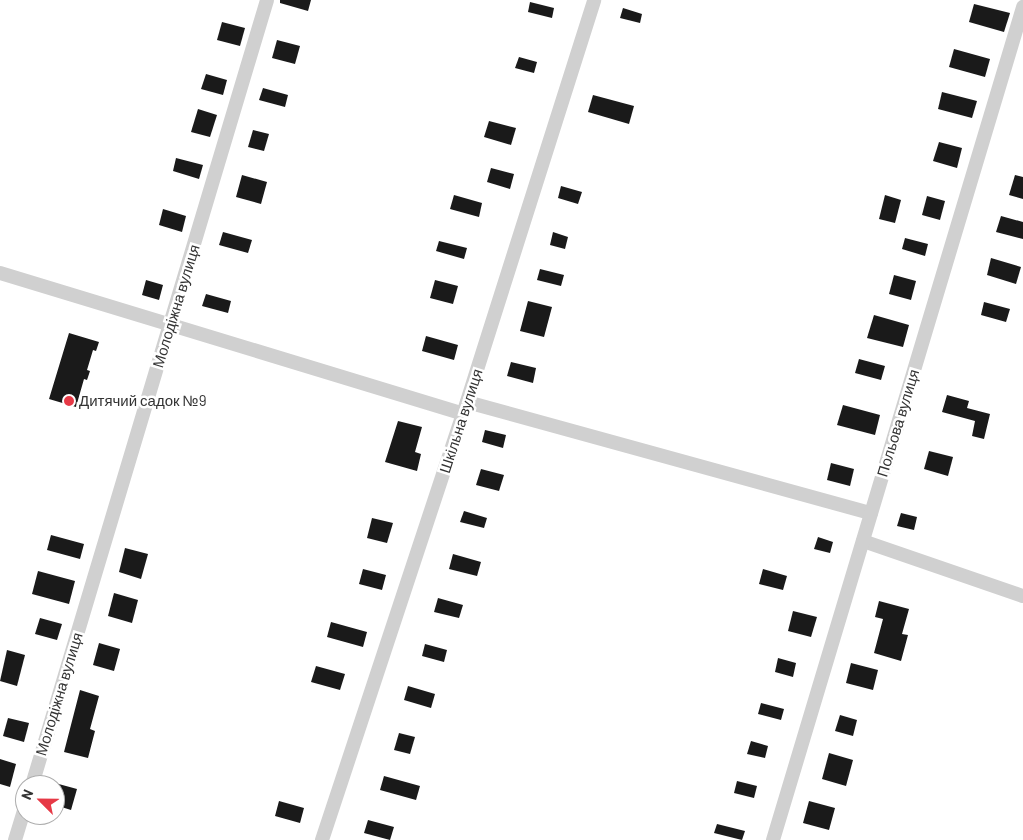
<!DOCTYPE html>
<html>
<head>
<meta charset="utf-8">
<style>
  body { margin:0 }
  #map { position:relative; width:1023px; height:840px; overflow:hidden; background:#fff; font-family:Barlow,sans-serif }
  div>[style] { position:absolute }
  .building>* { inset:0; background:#1a1a1a }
  .street>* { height:14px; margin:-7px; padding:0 7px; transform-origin:7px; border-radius:7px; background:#d0d0d0 }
  .dots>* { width:14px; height:14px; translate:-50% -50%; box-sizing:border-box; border:2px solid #fff; border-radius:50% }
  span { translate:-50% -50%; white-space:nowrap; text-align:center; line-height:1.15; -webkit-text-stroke:5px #fff; paint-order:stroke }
  .street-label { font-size:15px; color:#333 }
  .poi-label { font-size:15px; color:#333 }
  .left { translate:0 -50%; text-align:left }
  .north { position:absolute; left:15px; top:775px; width:50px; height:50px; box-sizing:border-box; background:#fff; border:1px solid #adadad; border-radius:50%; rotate:293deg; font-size:14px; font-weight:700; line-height:20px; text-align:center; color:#333 }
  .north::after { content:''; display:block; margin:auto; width:18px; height:22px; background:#e63946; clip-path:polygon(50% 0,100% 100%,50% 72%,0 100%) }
</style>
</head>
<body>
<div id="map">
  <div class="building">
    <i style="clip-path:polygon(280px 0,311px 0,308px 11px,280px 3px)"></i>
    <i style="clip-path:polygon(530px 2px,554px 8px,552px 18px,528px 12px)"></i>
    <i style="clip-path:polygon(974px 4px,1010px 13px,1004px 32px,969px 22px)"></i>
    <i style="clip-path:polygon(623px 8px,642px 14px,640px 23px,620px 18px)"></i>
    <i style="clip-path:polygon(222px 22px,245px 28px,240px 46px,217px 40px)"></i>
    <i style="clip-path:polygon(277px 40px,300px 46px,295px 64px,272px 58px)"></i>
    <i style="clip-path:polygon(954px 49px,990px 59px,985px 77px,949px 67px)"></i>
    <i style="clip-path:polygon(519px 57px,537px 62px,534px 73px,515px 68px)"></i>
    <i style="clip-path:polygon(206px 74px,227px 80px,223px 95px,201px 89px)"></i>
    <i style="clip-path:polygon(263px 88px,288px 95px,285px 107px,259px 100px)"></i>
    <i style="clip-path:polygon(942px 92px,977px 101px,972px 118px,938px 109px)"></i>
    <i style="clip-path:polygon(593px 95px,634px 106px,629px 124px,588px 112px)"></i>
    <i style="clip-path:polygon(198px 109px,217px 115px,210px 137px,191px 132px)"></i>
    <i style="clip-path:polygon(489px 121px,516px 128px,511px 145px,484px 137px)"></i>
    <i style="clip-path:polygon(253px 130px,269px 134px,264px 151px,248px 147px)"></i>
    <i style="clip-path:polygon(939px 142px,962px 148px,957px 168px,933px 161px)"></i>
    <i style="clip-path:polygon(176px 158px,203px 165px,199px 179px,173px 171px)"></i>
    <i style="clip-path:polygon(491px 168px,514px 174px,510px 189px,487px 182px)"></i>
    <i style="clip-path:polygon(242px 175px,267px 182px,261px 204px,236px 197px)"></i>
    <i style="clip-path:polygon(1015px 175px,1023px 177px,1023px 199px,1009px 195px)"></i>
    <i style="clip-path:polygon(561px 186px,582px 192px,578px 204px,558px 198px)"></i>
    <i style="clip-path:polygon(454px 195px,482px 203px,479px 217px,450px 209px)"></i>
    <i style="clip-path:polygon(885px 195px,901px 200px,895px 223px,879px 219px)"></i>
    <i style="clip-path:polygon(927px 196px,945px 201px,940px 220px,922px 215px)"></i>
    <i style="clip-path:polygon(163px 209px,186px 216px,182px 232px,159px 225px)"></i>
    <i style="clip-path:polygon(1001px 216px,1023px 222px,1023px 239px,996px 232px)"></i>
    <i style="clip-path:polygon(223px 232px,252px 240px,248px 253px,219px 245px)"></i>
    <i style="clip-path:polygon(553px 232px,568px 237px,565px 249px,550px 245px)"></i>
    <i style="clip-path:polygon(905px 238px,928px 244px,925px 256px,902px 249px)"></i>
    <i style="clip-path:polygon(439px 241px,467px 248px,464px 259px,436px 251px)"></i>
    <i style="clip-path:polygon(991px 258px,1021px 267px,1016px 284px,987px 275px)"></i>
    <i style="clip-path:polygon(540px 269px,564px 275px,561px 286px,537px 280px)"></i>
    <i style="clip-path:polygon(894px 275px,916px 281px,911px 300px,889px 294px)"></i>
    <i style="clip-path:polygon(146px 280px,163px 285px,159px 300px,142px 295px)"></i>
    <i style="clip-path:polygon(435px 280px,458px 286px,453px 304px,430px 298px)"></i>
    <i style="clip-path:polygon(206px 294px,231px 301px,228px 313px,202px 306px)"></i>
    <i style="clip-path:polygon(528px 301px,552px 307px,544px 337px,520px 331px)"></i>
    <i style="clip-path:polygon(984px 302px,1010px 309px,1006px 322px,981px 315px)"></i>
    <i style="clip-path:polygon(874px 315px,909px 325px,903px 347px,867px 338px)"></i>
    <i style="clip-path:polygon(69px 333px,99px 342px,96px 351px,93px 350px,87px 370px,90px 371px,87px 380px,84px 379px,76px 407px,49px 399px)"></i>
    <i style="clip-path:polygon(426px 336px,458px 345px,454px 360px,422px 351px)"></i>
    <i style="clip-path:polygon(859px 359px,885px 366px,881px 380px,855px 373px)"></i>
    <i style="clip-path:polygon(511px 362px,536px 368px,533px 383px,507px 376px)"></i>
    <i style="clip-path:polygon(947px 395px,969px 401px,967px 408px,990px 414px,984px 439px,972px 436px,975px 421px,942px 412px)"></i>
    <i style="clip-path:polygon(843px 405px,880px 415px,875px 435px,837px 425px)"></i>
    <i style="clip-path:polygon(398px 421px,422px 427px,415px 452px,421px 454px,417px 471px,385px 462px)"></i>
    <i style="clip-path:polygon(485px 430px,506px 435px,503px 448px,482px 442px)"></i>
    <i style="clip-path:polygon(929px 451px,953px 457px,948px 476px,924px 469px)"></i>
    <i style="clip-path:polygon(831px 463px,854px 469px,850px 486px,827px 480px)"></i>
    <i style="clip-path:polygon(481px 469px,504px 475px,499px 491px,476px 485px)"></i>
    <i style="clip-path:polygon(464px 511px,487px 518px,484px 528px,460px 522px)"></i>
    <i style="clip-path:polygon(901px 513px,917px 517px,914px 530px,897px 526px)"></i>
    <i style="clip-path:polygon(372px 518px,393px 523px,387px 543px,367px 538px)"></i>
    <i style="clip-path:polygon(51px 535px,84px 544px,80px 559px,47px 550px)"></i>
    <i style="clip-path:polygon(818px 537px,833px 542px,830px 553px,814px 549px)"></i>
    <i style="clip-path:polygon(125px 548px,148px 554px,141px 579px,119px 572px)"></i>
    <i style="clip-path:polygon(453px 554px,481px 562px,477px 576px,449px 569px)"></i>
    <i style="clip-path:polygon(363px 569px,386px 575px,382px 590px,359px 584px)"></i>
    <i style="clip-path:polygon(763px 569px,787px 576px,783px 590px,759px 584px)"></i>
    <i style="clip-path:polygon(38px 571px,75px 581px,69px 604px,32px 594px)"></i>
    <i style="clip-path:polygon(114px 593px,138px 600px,132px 623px,108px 616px)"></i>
    <i style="clip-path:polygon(438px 598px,463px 605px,459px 618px,434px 612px)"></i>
    <i style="clip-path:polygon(879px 601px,909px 609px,902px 634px,908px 635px,901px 661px,874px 653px,883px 619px,875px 617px)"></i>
    <i style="clip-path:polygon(793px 611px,817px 617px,811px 637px,788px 631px)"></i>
    <i style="clip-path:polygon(40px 618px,62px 624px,57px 640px,35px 634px)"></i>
    <i style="clip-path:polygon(331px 622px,367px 632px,363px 647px,327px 637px)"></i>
    <i style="clip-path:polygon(99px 643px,120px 649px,114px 671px,93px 665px)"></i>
    <i style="clip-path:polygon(425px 644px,447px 650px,444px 662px,422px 656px)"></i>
    <i style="clip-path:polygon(7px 650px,25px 655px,17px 686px,0 681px)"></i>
    <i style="clip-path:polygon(778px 658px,796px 663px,793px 677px,775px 672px)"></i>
    <i style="clip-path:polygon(851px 663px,878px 670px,873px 690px,846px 683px)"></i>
    <i style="clip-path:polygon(316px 666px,345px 674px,340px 690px,311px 682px)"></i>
    <i style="clip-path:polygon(408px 686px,435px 694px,431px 708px,404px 700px)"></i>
    <i style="clip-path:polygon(80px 690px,99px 696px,90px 729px,95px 731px,88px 758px,64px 752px)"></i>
    <i style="clip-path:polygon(761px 703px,784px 709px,781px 720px,758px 714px)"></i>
    <i style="clip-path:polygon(840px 715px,857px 720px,853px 736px,835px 731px)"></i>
    <i style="clip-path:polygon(8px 718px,29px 723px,24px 742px,3px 736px)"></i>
    <i style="clip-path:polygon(399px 733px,415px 737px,410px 754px,394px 750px)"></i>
    <i style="clip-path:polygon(751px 741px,768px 746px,765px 758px,747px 754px)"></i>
    <i style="clip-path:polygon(829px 753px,853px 760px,846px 786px,822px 779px)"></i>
    <i style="clip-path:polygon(0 759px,16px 764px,10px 787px,0 784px)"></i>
    <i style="clip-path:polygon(384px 776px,420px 786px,416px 800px,380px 790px)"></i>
    <i style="clip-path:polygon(737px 781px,757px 786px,754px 798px,734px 793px)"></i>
    <i style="clip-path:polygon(55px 783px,77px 789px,71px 810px,55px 805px)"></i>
    <i style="clip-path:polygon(279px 801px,304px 808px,300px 823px,275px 816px)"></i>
    <i style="clip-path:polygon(809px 801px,835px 808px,829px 830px,803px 823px)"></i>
    <i style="clip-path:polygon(368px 820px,394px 827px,390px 840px,364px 833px)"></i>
    <i style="clip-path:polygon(717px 824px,745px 831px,742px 840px,714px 833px)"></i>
  </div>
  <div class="street">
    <i style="left:0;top:273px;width:484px;rotate:16.9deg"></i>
    <i style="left:467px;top:402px;width:419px;rotate:15.4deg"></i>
    <i style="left:863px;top:541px;width:169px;rotate:19deg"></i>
    <i style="left:32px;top:785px;width:819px;rotate:-73.33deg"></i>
    <i style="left:15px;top:840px;width:34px;rotate:-73deg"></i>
    <i style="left:322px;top:840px;width:449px;rotate:-71.7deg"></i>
    <i style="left:463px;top:414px;width:434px;rotate:-72.4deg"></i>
    <i style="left:773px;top:840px;width:870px;rotate:-73.29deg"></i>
  </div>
  <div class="dots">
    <i style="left:69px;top:401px;background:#e63946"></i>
  </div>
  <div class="street-label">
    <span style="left:176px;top:306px;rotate:-73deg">Молодіжна вулиця</span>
    <span style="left:461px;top:421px;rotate:-72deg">Шкільна вулиця</span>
    <span style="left:898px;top:423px;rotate:-73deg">Польова вулиця</span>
    <span style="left:59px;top:694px;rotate:-73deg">Молодіжна вулиця</span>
  </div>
  <div class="poi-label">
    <span class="left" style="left:79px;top:401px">Дитячий садок №9</span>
  </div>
  <div class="north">N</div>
</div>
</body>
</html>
